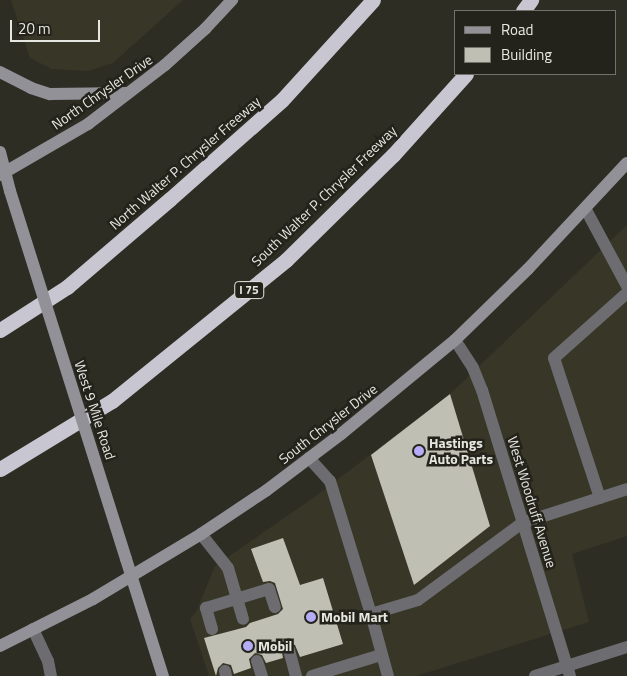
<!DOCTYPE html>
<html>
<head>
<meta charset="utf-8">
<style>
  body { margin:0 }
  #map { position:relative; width:627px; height:676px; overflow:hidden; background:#2e2d24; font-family:"Titillium Web",sans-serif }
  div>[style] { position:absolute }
  .built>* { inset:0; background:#373627 }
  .building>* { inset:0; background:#c0bfb4 }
  .lane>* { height:12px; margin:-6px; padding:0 6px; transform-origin:6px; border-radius:6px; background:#6d6d71 }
  .street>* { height:12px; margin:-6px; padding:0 6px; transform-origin:6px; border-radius:6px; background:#6d6d71 }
  .secondary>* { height:12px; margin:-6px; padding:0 6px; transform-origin:6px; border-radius:6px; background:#929198 }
  .highway>* { height:15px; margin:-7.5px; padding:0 7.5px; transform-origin:7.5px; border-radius:7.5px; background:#c7c6d1 }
  .secondary-bridge>* { height:12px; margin:-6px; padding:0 6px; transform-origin:6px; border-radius:6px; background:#929198 }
  .dots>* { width:14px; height:14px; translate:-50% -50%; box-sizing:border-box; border:2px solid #24231b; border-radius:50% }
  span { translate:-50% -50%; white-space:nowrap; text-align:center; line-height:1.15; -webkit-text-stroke:5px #24231b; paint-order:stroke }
  .shield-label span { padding:1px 4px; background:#24231b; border:1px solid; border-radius:4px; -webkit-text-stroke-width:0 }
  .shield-label { font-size:12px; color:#e7e7e1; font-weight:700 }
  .street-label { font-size:14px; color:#e7e7e1 }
  .poi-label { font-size:14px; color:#e7e7e1; font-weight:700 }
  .left { translate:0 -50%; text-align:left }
  .legend { position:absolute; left:454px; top:10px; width:162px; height:65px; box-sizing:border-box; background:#24231b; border:1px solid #72716a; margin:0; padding:6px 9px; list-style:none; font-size:15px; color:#e7e7e1 }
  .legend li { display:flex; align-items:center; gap:10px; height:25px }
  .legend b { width:25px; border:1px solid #72716a }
  .scale { position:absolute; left:10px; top:20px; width:90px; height:22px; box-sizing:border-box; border:2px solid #e7e7e1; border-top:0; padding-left:6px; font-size:15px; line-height:18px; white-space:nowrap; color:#e7e7e1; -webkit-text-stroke:4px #24231b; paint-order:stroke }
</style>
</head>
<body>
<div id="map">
  <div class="built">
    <i style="clip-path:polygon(11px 0,183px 0,113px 63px,88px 71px,52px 69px,30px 58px)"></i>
    <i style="clip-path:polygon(627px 225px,627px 536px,572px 554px,589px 622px,416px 676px,209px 676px,190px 619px,196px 612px,215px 566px,316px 496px,450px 394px)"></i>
  </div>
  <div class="building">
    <i style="clip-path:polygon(450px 394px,490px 526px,414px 585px,371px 455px)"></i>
    <i style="clip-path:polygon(283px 538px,300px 585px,323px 578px,343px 644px,300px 657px,295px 645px,287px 642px,281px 647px,283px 658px,266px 663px,262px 655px,255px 653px,249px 659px,251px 668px,234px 674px,231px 665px,223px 663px,218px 668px,216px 676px,204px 638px,246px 627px,250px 623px,278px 614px,283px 609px,275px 583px,270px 581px,263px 582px,251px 549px)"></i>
  </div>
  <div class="lane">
    <i style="left:585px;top:208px;width:89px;rotate:61.7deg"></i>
    <i style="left:309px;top:458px;width:31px;rotate:48deg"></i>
    <i style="left:330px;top:481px;width:139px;rotate:72.9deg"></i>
    <i style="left:371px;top:614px;width:64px;rotate:74.7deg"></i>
    <i style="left:600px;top:498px;width:147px;rotate:-108.2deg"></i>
    <i style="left:554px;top:358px;width:98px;rotate:-41.7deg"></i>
    <i style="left:201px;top:534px;width:43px;rotate:51.5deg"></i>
    <i style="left:228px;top:568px;width:53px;rotate:73.6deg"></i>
    <i style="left:371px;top:614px;width:49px;rotate:-16.6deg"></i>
    <i style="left:418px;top:600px;width:129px;rotate:-36.5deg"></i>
    <i style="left:522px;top:523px;width:110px;rotate:-17.9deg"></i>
    <i style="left:33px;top:629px;width:35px;rotate:65deg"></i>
    <i style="left:48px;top:661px;width:15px;rotate:79deg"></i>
    <i style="left:212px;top:629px;width:22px;rotate:-106deg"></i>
    <i style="left:206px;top:608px;width:66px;rotate:-16.8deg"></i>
    <i style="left:269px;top:589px;width:19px;rotate:72deg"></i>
    <i style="left:289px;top:650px;width:27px;rotate:75deg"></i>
    <i style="left:257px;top:661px;width:16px;rotate:72deg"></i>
    <i style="left:225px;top:671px;width:5px;rotate:79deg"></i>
    <i style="left:312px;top:676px;width:72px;rotate:-16.9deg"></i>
  </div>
  <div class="street">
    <i style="left:455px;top:340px;width:33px;rotate:57deg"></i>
    <i style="left:473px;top:368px;width:24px;rotate:68deg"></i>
    <i style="left:482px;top:390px;width:299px;rotate:72.9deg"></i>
    <i style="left:535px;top:676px;width:96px;rotate:-17.5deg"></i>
  </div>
  <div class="secondary">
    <i style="left:0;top:72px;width:35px;rotate:27deg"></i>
    <i style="left:31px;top:88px;width:20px;rotate:18deg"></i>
    <i style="left:50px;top:94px;width:78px;rotate:-0.7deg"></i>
    <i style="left:0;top:152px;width:40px;rotate:75.6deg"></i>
    <i style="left:0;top:175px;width:102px;rotate:-30.1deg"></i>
    <i style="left:88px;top:124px;width:97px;rotate:-37.5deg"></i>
    <i style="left:165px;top:65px;width:54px;rotate:-42deg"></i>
    <i style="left:205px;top:29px;width:40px;rotate:-47deg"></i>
    <i style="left:126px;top:559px;width:123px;rotate:72.5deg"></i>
    <i style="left:0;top:646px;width:104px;rotate:-26.8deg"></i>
    <i style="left:93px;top:599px;width:126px;rotate:-31deg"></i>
    <i style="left:201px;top:534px;width:79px;rotate:-33.7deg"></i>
    <i style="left:267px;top:490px;width:93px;rotate:-37.1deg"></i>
    <i style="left:341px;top:434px;width:148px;rotate:-39.5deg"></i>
    <i style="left:455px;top:340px;width:102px;rotate:-44.2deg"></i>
    <i style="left:528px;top:269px;width:145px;rotate:-47deg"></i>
  </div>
  <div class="highway">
    <i style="left:523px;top:11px;width:14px;rotate:-54deg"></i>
    <i style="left:0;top:330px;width:80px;rotate:-32.7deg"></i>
    <i style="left:67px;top:287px;width:135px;rotate:-40.5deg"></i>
    <i style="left:170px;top:199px;width:149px;rotate:-41.5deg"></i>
    <i style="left:282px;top:100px;width:135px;rotate:-47.7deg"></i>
    <i style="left:0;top:469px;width:131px;rotate:-31.3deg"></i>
    <i style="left:112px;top:401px;width:224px;rotate:-39deg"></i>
    <i style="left:286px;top:260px;width:150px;rotate:-44.5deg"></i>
    <i style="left:393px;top:155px;width:109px;rotate:-48deg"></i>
  </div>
  <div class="secondary-bridge">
    <i style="left:10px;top:191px;width:386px;rotate:72.5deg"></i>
  </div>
  <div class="dots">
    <i style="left:419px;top:451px;background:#b5acf8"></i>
    <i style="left:311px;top:617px;background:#b5acf8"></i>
    <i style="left:248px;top:646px;background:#b5acf8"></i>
  </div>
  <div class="shield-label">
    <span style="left:249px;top:290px">I 75</span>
  </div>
  <div class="street-label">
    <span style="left:102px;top:92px;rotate:-35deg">North Chrysler Drive</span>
    <span style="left:185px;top:163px;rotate:-41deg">North Walter P. Chrysler Freeway</span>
    <span style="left:324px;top:196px;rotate:-44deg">South Walter P. Chrysler Freeway</span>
    <span style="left:95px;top:410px;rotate:72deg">West 9 Mile Road</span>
    <span style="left:328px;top:424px;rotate:-38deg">South Chrysler Drive</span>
    <span style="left:532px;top:502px;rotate:73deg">West Woodruff Avenue</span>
  </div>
  <div class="poi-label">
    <span class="left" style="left:429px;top:451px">Hastings<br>Auto Parts</span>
    <span class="left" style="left:321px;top:617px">Mobil Mart</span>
    <span class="left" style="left:258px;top:646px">Mobil</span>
  </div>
  <ul class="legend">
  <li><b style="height:6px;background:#929198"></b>Road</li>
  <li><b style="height:14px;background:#c0bfb4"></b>Building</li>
  </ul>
  <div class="scale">20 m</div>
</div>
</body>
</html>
